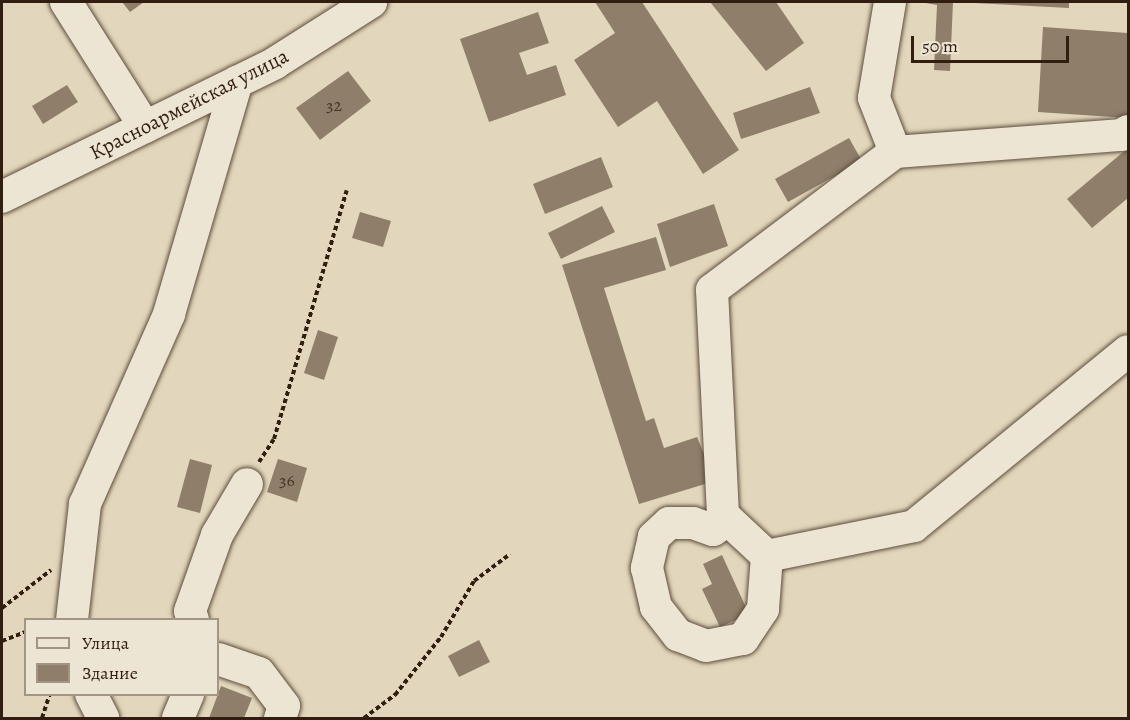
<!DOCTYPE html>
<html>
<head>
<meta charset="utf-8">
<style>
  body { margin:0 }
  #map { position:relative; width:1130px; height:720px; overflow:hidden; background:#e2d7bc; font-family:Alegreya,serif }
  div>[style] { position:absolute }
  .building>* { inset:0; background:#8e7e6a }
  .path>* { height:4px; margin-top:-2px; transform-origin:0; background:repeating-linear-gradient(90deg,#321e11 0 4.5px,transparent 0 7.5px) }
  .roads { filter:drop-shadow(0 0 2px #5e4c3c) drop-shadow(0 0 2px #5e4c3c) }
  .minor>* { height:32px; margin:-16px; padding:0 16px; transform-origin:16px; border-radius:16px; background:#ece5d3 }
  span { translate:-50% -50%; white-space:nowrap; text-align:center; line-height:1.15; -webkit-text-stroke:5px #ece5d3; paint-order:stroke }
  .number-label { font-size:18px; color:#493627 }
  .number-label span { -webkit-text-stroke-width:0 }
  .street-label { font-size:21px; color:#321e11 }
  .frame { position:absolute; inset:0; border:3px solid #321e11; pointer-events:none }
  .legend { position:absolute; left:24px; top:618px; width:195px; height:78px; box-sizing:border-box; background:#ece5d3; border:2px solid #a29585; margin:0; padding:8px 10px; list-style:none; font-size:18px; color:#321e11 }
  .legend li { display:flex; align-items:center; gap:12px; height:30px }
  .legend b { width:30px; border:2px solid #a29585 }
  .scale { position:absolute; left:911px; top:36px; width:158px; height:27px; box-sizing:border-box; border:3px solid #321e11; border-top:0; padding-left:8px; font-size:18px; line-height:21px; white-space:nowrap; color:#321e11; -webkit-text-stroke:4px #ece5d3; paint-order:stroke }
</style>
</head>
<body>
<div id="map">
  <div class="building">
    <i style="clip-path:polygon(122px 2px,144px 2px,130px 12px)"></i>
    <i style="clip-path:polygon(595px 2px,642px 2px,739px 150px,703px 174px,657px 101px,618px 127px,574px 60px,615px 33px)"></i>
    <i style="clip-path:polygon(710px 2px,776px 2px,804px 43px,766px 71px)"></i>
    <i style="clip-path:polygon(920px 2px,953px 2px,950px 71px,934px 70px,937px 5px)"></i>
    <i style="clip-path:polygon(954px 2px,1069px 2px,1069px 8px)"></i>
    <i style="clip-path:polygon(538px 12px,549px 43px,519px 53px,527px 75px,556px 65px,566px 95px,489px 122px,460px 39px)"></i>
    <i style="clip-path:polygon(1043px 27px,1128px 33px,1128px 118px,1038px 112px)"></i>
    <i style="clip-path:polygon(348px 71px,371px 101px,320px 140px,296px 108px)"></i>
    <i style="clip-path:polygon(67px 85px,78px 102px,43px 124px,32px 106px)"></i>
    <i style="clip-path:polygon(810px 87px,820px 113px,741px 139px,733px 113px)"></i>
    <i style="clip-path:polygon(849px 138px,862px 161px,788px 202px,775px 179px)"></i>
    <i style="clip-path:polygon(1128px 148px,1128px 198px,1092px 228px,1067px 199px)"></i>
    <i style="clip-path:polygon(601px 157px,613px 187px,545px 214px,533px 184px)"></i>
    <i style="clip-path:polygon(714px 204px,728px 246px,670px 267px,657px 224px)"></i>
    <i style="clip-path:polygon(602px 206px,615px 232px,561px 259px,548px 233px)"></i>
    <i style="clip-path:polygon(360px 212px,391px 221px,383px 247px,352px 238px)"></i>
    <i style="clip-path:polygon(656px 237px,666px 270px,604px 288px,646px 421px,654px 418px,664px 448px,697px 437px,715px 481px,639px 504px,562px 265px)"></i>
    <i style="clip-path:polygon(318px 330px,338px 337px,324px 380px,304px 373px)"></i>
    <i style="clip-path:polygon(190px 459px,212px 465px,200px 513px,177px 507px)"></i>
    <i style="clip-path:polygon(278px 459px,307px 468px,297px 502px,267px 492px)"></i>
    <i style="clip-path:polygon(722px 555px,749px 614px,720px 627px,702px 589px,712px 584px,703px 564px)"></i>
    <i style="clip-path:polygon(479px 640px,490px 662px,459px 677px,448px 656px)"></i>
    <i style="clip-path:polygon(221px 686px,252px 698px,244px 718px,209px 718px)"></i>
  </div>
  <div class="path">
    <i style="left:259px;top:462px;width:27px;rotate:-57deg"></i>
    <i style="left:274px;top:439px;width:259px;rotate:-73.7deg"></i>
    <i style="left:2px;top:608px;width:62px;rotate:-37.8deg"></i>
    <i style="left:2px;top:641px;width:26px;rotate:-21deg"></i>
    <i style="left:42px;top:718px;width:25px;rotate:-72deg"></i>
    <i style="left:364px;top:718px;width:39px;rotate:-37deg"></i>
    <i style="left:395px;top:695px;width:74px;rotate:-51.6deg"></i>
    <i style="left:441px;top:637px;width:65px;rotate:-59.5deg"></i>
    <i style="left:474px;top:581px;width:45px;rotate:-36.9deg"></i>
  </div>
  <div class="roads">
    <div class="minor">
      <i style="left:66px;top:2px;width:148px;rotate:57.7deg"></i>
      <i style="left:890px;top:2px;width:97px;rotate:99.5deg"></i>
      <i style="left:874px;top:98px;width:58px;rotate:68.7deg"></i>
      <i style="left:895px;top:152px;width:228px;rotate:-4.3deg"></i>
      <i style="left:1122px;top:135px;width:7px;rotate:-34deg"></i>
      <i style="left:895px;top:152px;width:229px;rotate:143deg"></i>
      <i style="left:712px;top:290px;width:225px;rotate:87.2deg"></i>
      <i style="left:723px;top:515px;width:60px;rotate:43deg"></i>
      <i style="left:767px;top:556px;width:150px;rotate:-11.5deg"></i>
      <i style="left:914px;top:526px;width:276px;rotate:-39.3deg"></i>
      <i style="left:2px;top:197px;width:304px;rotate:-26.1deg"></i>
      <i style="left:275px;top:63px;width:114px;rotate:-32.4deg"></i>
      <i style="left:728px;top:520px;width:18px;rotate:146deg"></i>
      <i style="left:713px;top:530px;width:21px;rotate:-161deg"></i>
      <i style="left:693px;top:523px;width:24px;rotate:180deg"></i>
      <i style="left:669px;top:523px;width:21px;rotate:137deg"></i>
      <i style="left:654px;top:537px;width:32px;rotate:103deg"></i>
      <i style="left:647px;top:568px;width:40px;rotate:77deg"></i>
      <i style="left:656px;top:607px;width:36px;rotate:52deg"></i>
      <i style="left:678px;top:635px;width:30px;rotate:21deg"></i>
      <i style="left:706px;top:646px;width:38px;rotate:-11deg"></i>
      <i style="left:743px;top:639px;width:36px;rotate:-56deg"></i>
      <i style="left:763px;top:609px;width:53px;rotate:-85.7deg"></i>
      <i style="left:72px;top:620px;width:117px;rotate:-83.6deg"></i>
      <i style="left:85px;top:504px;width:208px;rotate:-66.1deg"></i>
      <i style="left:169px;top:314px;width:242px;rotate:-73.7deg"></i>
      <i style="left:193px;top:620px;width:9px;rotate:-108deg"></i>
      <i style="left:190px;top:611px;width:81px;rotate:-70.4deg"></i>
      <i style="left:217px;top:535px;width:59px;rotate:-59.5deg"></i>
      <i style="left:218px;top:659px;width:43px;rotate:18.9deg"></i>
      <i style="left:259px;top:673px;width:41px;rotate:52.9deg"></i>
      <i style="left:284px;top:706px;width:13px;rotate:108deg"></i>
      <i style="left:91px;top:694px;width:27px;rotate:63deg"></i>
      <i style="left:178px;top:718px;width:26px;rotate:-67deg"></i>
    </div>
  </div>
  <div class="number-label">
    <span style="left:334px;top:105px">32</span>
    <span style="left:287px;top:480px">36</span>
  </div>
  <div class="street-label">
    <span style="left:189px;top:104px;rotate:-27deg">Красноармейская улица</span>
  </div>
  <div class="frame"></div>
  <ul class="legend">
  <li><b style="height:8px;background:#ece5d3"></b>Улица</li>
  <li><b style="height:16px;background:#8e7e6a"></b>Здание</li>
  </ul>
  <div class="scale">50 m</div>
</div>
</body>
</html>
